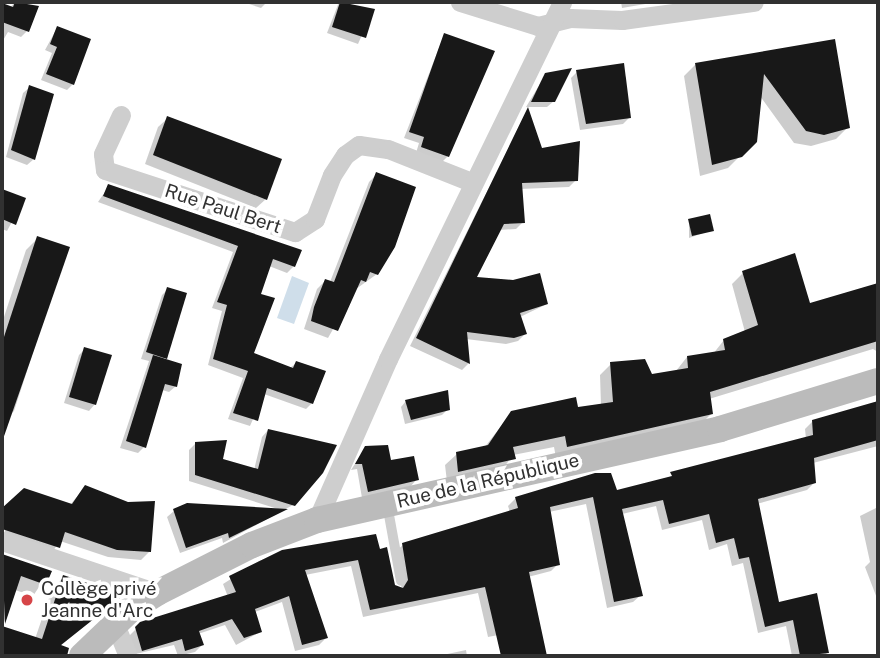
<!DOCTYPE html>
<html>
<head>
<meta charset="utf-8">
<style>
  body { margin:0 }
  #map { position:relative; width:880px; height:658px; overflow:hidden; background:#fff; font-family:"Public Sans",sans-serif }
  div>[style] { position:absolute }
  .water>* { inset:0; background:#cfdeea }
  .shadow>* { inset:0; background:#0003 }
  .building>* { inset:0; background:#181818 }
  .lane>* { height:10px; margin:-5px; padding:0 5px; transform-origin:5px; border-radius:5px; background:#cecece }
  .street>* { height:19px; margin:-9.5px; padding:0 9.5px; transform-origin:9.5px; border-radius:9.5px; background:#cecece }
  .secondary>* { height:26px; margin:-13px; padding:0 13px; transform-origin:13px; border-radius:13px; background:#bbb }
  .dots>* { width:19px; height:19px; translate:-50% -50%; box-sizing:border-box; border:4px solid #fff; border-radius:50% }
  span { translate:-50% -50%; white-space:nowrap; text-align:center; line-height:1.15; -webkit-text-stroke:7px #fff; paint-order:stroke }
  .street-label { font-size:19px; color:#313131 }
  .poi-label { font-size:19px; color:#313131 }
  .left { translate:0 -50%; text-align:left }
  .frame { position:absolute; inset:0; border:4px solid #313131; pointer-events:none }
</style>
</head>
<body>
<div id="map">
  <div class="water">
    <i style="clip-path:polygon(292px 276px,309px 283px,294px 324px,277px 318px)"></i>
  </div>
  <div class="shadow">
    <i style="clip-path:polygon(15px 2px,36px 7px,27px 31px,21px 37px,8px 32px,2px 42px,2px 5px,10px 8px)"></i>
    <i style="clip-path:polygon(243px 2px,267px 2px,261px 8px)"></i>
    <i style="clip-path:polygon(339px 2px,373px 10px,358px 44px,327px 33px)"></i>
    <i style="clip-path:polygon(621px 2px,657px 2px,622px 8px)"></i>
    <i style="clip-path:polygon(57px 28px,73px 84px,67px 90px,41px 80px,52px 53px,45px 50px)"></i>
    <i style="clip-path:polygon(444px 35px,448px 156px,442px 162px,416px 153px,419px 143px,404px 138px)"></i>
    <i style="clip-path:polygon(833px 41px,848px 127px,836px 139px,811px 146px,794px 143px,760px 96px,755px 141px,728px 168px,700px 176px,684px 76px,695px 65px)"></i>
    <i style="clip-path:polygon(577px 72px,629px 118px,623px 124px,580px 130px,571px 78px)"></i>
    <i style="clip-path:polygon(546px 74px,554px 101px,547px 107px,526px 107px)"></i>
    <i style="clip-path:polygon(30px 87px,34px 159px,27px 165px,6px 157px,23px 93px)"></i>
    <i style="clip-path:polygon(527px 111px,541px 150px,576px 180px,569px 187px,520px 189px,523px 222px,516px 229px,499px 230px,475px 278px,513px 281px,547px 304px,520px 317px,525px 334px,518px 341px,506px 344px,466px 339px,469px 363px,462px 370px,410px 346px)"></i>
    <i style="clip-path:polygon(168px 118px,266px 199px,256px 208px,145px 164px,158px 127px)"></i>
    <i style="clip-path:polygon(377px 174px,377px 274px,356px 289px,328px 338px,304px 329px,317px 289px,325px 281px,330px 282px,369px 182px)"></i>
    <i style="clip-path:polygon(109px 186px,294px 266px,287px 273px,269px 266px,259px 295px,252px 354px,290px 368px,296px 363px,312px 403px,306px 409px,264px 394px,250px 426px,228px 419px,243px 378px,208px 365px,222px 311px,212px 308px,233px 252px,98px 202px)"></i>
    <i style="clip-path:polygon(2px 191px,24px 199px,7px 231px,2px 229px)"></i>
    <i style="clip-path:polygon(689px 221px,712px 230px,689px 238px)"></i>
    <i style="clip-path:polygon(38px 238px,67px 248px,14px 411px,2px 422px,2px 323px,26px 250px)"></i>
    <i style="clip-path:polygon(743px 273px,809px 305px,878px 284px,878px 352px,873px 349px,709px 399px,711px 414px,700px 425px,556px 458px,554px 447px,513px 455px,502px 470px,447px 482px,445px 465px,457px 454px,484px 448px,512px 412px,601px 406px,600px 375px,611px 364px,651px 376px,676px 371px,687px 357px,713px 354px,724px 340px,745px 332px,732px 284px)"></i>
    <i style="clip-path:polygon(168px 289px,164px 360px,176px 386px,169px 392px,162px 390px,144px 447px,138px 453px,120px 448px,149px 361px,141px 359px,162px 295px)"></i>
    <i style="clip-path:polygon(85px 349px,95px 404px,89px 411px,64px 403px,79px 355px)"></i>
    <i style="clip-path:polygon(406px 401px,448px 409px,442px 415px,405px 424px,401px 407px)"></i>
    <i style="clip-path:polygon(878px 402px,878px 446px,813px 463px,814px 483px,807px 490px,757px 504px,778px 604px,828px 652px,824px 656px,792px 656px,786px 626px,758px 633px,743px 563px,732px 566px,727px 544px,709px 550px,702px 520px,662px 530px,656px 506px,622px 514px,641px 595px,633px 602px,607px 608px,586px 504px,549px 512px,558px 564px,551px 571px,528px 577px,546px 656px,519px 656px,514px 632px,488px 637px,478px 593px,363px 617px,351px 566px,305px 575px,326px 638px,319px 645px,295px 651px,282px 602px,255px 612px,260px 632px,236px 645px,225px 625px,198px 634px,202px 645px,195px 652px,178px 656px,174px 645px,127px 656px,129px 636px,136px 629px,228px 597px,223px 584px,259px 561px,297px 548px,375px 536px,393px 587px,402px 590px,395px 552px,403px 545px,510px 512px,508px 506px,516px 498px,616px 492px,806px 439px,805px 429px,813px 421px)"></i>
    <i style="clip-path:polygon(268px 430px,293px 505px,223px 543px,222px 538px,180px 553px,167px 517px,174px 511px,278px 509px,189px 481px,189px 450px,195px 444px,221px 460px,254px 470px,262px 437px)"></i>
    <i style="clip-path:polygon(366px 447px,390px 462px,417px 479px,411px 486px,362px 498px,357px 469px,351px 470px)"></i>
    <i style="clip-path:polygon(85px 487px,150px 551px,141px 560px,108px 557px,60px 541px,50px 555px,2px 539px,6px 528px,2px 511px,24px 490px,70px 505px)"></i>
    <i style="clip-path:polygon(878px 507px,878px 601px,865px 567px,870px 562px,860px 516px)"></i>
    <i style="clip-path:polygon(2px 556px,49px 572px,33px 596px,15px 590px,2px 628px,35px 639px,52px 589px,64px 577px,121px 596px,48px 656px,2px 656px)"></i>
    <i style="clip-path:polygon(466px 650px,467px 656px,438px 656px)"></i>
  </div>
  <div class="building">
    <i style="clip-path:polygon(15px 2px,39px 6px,29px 32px,2px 22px,2px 3px,13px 7px)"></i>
    <i style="clip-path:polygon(340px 2px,375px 9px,366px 38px,332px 27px)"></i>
    <i style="clip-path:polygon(57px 26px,91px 39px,74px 85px,46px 74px,57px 47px,50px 44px)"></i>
    <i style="clip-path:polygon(444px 33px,495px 51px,449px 157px,421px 147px,424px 137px,409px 132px)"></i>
    <i style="clip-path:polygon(835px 39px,850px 128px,824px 135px,806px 131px,764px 74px,757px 142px,742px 157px,712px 165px,695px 63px)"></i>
    <i style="clip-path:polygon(624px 63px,631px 118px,586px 124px,576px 70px)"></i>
    <i style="clip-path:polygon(572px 68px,555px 102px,531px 102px,545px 73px)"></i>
    <i style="clip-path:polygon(29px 85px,54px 94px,35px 160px,11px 150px)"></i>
    <i style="clip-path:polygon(528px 107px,542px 148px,580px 141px,578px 181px,522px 183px,525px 223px,504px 224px,477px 277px,513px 280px,540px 273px,548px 304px,520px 313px,527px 334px,514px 338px,467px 332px,470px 364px,416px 338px)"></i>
    <i style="clip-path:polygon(167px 116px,282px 159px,267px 200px,153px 155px)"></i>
    <i style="clip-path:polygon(376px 172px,416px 187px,395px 247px,378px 275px,370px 272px,366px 282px,361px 280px,338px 331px,311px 321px,314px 307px,325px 279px,334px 282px)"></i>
    <i style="clip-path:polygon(108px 184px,302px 250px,295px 267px,273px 259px,261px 294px,275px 298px,254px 353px,293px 368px,296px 361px,326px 371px,313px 404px,267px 388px,258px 421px,233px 413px,248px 371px,213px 359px,227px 305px,217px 302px,238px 246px,103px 196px)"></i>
    <i style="clip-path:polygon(2px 189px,26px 198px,16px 225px,2px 219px)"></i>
    <i style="clip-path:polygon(710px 214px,714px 231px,692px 236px,688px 219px)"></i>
    <i style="clip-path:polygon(37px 236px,70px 247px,2px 442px,2px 343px)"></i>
    <i style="clip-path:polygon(795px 253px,810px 303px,878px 283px,878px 341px,710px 392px,713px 414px,567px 447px,565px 436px,513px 447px,516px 459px,458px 472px,456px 452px,488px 445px,511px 411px,576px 397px,578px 407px,613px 402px,610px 362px,645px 359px,652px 374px,688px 368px,687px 356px,725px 350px,723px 339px,758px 325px,742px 271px)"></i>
    <i style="clip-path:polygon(167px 287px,187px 293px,167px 359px,146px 352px)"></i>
    <i style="clip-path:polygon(84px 347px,112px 355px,96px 405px,69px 397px)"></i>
    <i style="clip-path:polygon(153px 355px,182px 364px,177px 387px,165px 384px,146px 448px,126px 441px)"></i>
    <i style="clip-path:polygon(448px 390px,450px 410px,411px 420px,405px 400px)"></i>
    <i style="clip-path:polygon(878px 401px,878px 440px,814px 458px,816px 483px,758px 499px,779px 602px,817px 593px,829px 653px,800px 656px,793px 620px,765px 627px,749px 557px,739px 559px,734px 538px,716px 543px,709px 514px,669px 524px,663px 500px,622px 509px,643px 596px,614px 602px,593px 497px,550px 507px,560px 565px,529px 572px,547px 656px,501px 656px,485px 587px,370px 610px,358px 560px,305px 570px,328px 638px,302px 645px,289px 596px,255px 609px,262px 632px,244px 638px,232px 619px,199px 631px,204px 645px,185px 651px,182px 639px,142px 651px,135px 627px,140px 622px,236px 592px,229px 576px,282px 550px,376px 534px,380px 549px,387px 547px,395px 585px,403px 588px,408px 580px,402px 543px,518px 508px,515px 497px,595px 473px,611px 473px,617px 490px,672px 476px,670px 472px,813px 435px,812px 420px)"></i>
    <i style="clip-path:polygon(268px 429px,337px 445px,323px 473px,295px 506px,195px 475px,195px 442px,227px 440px,223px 459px,258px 469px)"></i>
    <i style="clip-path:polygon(388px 445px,391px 460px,414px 456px,419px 480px,368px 492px,362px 464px,355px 464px,365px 446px)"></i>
    <i style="clip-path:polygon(85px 485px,128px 502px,155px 501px,151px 552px,117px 550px,65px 532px,60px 548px,2px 529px,2px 508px,24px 488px,72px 504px)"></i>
    <i style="clip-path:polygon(187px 503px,288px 509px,229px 538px,228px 533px,186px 548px,173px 509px)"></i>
    <i style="clip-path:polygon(2px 554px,52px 571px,46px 585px,21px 576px,5px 624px)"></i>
    <i style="clip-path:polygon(63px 575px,124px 595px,61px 645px,69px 648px,67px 656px,2px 656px,2px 626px,42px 639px)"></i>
  </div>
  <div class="lane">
    <i style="left:387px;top:504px;width:78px;rotate:79.7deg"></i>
  </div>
  <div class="street">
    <i style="left:460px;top:2px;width:82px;rotate:17.1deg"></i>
    <i style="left:538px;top:26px;width:33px;rotate:-14deg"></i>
    <i style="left:570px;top:18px;width:52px;rotate:2.2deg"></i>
    <i style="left:622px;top:20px;width:133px;rotate:-7.8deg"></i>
    <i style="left:121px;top:115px;width:43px;rotate:114.8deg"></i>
    <i style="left:103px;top:154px;width:16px;rotate:83deg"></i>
    <i style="left:105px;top:170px;width:200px;rotate:18.1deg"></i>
    <i style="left:295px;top:232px;width:24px;rotate:-33deg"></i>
    <i style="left:315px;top:219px;width:47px;rotate:-68.9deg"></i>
    <i style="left:332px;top:175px;width:24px;rotate:-57deg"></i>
    <i style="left:345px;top:155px;width:17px;rotate:-36deg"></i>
    <i style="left:359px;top:145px;width:29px;rotate:8deg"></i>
    <i style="left:388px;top:149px;width:92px;rotate:21.6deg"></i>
    <i style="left:317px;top:520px;width:176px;rotate:-66.2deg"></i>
    <i style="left:388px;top:359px;width:397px;rotate:-64deg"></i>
    <i style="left:2px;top:541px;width:163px;rotate:18.5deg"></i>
    <i style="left:115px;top:624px;width:31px;rotate:68deg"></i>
  </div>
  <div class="secondary">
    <i style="left:82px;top:656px;width:66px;rotate:-43.8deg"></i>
    <i style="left:130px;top:610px;width:32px;rotate:-32deg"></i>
    <i style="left:157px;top:593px;width:106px;rotate:-26.8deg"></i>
    <i style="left:252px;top:545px;width:70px;rotate:-21deg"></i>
    <i style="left:317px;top:520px;width:413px;rotate:-12.7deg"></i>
    <i style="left:720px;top:429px;width:165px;rotate:-16.9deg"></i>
  </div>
  <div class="dots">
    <i style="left:27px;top:600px;background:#d64548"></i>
  </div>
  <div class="street-label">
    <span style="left:223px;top:209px;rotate:18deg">Rue Paul Bert</span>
    <span style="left:488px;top:481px;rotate:-13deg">Rue de la République</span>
  </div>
  <div class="poi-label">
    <span class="left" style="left:41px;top:600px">Collège privé<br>Jeanne d'Arc</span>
  </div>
  <div class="frame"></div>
</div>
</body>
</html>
